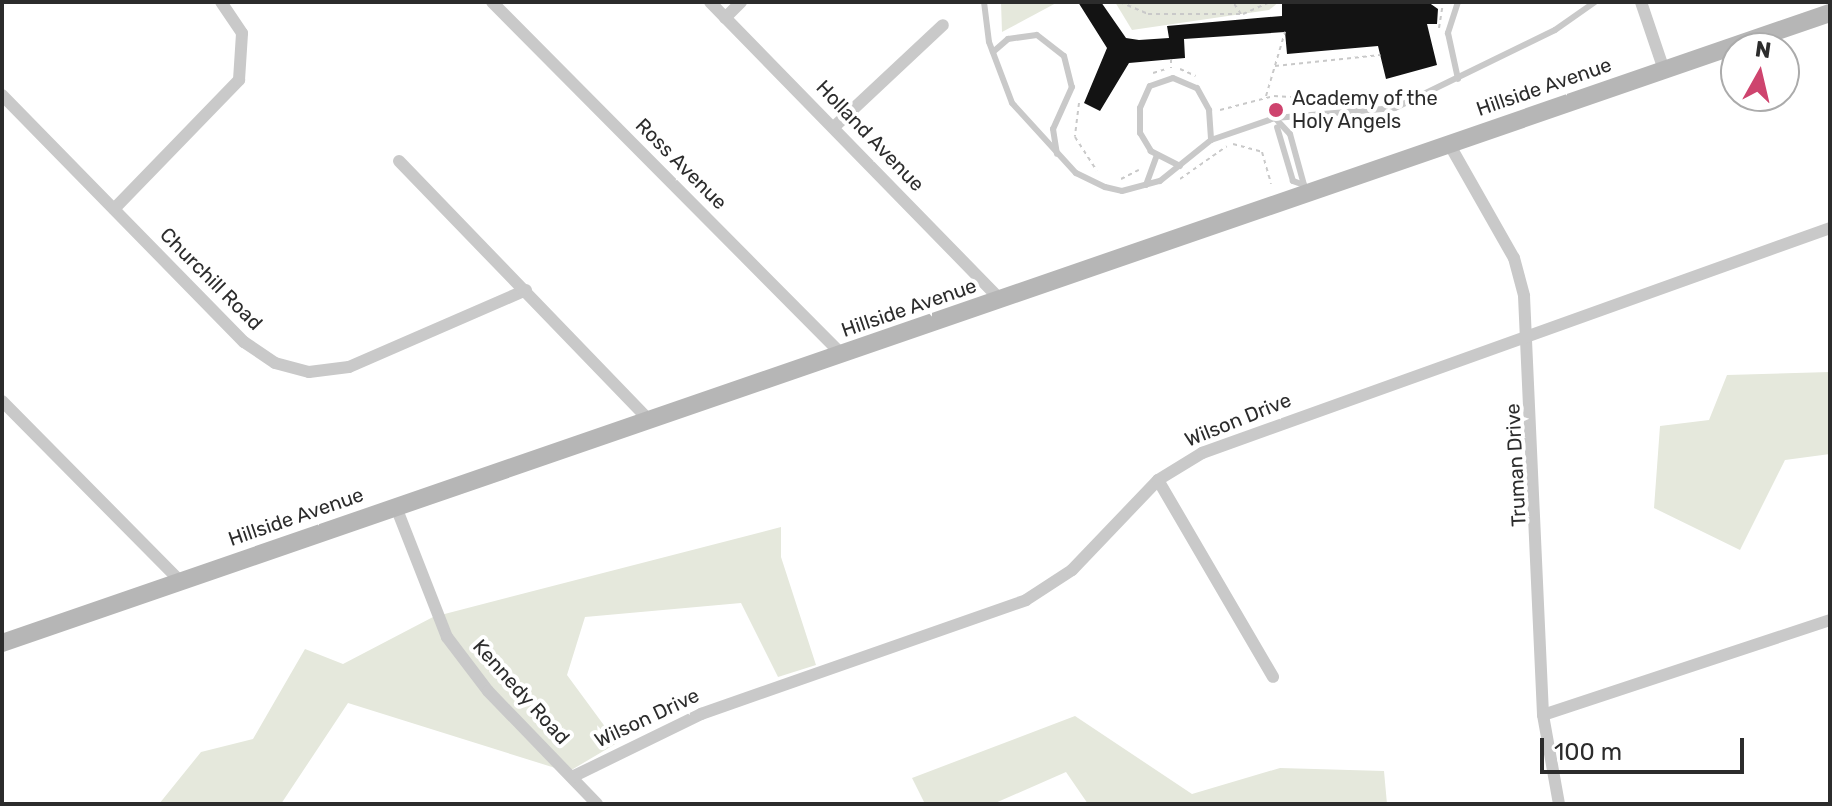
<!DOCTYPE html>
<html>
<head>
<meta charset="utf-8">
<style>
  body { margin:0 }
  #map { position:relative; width:1832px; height:806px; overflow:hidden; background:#fff; font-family:Rubik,sans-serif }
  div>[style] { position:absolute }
  .green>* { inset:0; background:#e5e8dc }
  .building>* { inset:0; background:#131313 }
  .path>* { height:2px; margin-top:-1px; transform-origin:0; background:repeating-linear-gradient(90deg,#c9c9c9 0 4px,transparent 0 8px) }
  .service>* { height:6px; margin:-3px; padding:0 3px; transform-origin:3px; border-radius:3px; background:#c9c9c9 }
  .minor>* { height:12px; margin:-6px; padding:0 6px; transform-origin:6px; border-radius:6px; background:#c9c9c9 }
  .secondary>* { height:18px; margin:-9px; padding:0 9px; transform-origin:9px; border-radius:9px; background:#b6b6b6 }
  .dots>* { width:22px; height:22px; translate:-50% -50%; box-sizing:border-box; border:4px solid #fff; border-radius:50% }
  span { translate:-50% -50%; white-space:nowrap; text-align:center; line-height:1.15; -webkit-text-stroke:8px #fff; paint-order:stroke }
  .street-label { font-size:20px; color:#2c2c2c }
  .poi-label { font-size:20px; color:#2c2c2c }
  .left { translate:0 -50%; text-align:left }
  .frame { position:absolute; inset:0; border:4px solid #2c2c2c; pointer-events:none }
  .north { position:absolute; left:1720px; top:32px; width:80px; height:80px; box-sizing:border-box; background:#fff; border:2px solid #ababab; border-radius:50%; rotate:8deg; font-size:22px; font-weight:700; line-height:32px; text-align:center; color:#2c2c2c }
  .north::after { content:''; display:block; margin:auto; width:28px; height:36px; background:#ce446e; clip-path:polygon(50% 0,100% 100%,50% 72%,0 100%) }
  .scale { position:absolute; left:1540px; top:738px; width:204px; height:36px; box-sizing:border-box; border:4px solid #2c2c2c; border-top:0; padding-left:10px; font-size:24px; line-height:28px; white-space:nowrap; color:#2c2c2c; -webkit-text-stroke:6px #fff; paint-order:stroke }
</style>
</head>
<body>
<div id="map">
  <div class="green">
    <i style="clip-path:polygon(1001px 2px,1058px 2px,1002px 32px)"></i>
    <i style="clip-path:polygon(1115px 2px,1279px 2px,1269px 10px,1132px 30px)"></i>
    <i style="clip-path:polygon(1830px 372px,1830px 454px,1785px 460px,1740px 550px,1654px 508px,1660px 426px,1709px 420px,1727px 375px)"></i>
    <i style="clip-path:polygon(781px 527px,781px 557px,816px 665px,778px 677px,741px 603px,585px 617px,567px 675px,617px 743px,568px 772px,348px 703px,281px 804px,159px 804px,201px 752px,253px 739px,305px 649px,343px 664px,433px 617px)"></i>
    <i style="clip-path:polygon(1075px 716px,1192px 794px,1280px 768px,1384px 771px,1387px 804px,1088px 804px,1066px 772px,993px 804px,925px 804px,912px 778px)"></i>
  </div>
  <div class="building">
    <i style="clip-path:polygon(1078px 2px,1101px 2px,1126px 38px,1139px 40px,1169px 38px,1167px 26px,1282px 16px,1282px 3px,1428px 2px,1438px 9px,1437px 24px,1427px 24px,1437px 65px,1386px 79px,1378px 46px,1287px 54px,1285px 32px,1184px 39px,1185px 58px,1129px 63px,1100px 111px,1084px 103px,1107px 48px)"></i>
  </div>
  <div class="path">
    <i style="left:1120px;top:2px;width:30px;rotate:23deg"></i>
    <i style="left:1148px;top:14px;width:93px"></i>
    <i style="left:1241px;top:14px;width:14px;rotate:-124deg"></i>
    <i style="left:1243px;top:14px;width:30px;rotate:-24deg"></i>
    <i style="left:1439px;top:28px;width:26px;rotate:-81deg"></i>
    <i style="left:1171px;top:59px;width:9px;rotate:90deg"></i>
    <i style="left:1275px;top:66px;width:106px;rotate:-6deg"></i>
    <i style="left:1180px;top:69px;width:17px;rotate:24deg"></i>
    <i style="left:1153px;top:73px;width:14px;rotate:-17deg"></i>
    <i style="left:1266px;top:96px;width:67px;rotate:-73.5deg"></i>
    <i style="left:1079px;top:103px;width:34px;rotate:97deg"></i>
    <i style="left:1075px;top:137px;width:40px;rotate:57.1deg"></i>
    <i style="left:1220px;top:110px;width:56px;rotate:-14.5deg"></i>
    <i style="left:1274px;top:96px;width:80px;rotate:3.6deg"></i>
    <i style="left:1233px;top:144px;width:30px;rotate:15deg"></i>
    <i style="left:1262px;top:152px;width:33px;rotate:74deg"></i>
    <i style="left:1121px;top:179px;width:20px;rotate:-27deg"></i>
    <i style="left:1180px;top:179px;width:57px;rotate:-35.1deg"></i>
  </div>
  <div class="service">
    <i style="left:984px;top:2px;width:40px;rotate:82.9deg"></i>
    <i style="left:989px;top:42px;width:65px;rotate:69.3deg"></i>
    <i style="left:1012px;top:103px;width:95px;rotate:47.6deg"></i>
    <i style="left:1076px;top:173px;width:32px;rotate:26deg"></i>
    <i style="left:1105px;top:187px;width:17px;rotate:13deg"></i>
    <i style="left:1122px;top:191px;width:39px;rotate:-15deg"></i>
    <i style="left:1160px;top:181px;width:65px;rotate:-38.8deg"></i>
    <i style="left:1211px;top:140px;width:68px;rotate:-19deg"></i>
    <i style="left:1275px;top:118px;width:22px;rotate:47deg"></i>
    <i style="left:1290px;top:134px;width:53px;rotate:74.6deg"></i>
    <i style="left:1304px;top:185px;width:12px;rotate:-160deg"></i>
    <i style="left:1293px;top:181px;width:56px;rotate:-106.5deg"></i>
    <i style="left:1458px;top:2px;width:33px;rotate:108deg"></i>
    <i style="left:1448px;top:33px;width:47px;rotate:77.7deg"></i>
    <i style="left:993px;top:52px;width:20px;rotate:-41deg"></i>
    <i style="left:1008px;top:39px;width:29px;rotate:-8deg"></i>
    <i style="left:1037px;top:35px;width:34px;rotate:38deg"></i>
    <i style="left:1064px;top:56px;width:32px;rotate:76deg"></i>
    <i style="left:1072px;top:87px;width:46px;rotate:114.3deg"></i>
    <i style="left:1053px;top:129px;width:25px;rotate:81deg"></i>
    <i style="left:1275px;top:118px;width:120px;rotate:-4.8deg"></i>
    <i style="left:1395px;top:108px;width:178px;rotate:-26deg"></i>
    <i style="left:1555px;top:30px;width:49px;rotate:-35deg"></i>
    <i style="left:1180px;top:166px;width:33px;rotate:-153deg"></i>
    <i style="left:1151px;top:151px;width:21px;rotate:-121deg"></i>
    <i style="left:1140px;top:133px;width:25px;rotate:-90deg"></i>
    <i style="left:1140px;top:108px;width:24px;rotate:-66deg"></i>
    <i style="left:1150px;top:86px;width:24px;rotate:-19deg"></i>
    <i style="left:1173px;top:78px;width:26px;rotate:23deg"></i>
    <i style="left:1197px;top:88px;width:25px;rotate:61deg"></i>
    <i style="left:1209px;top:110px;width:30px;rotate:86deg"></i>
    <i style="left:1146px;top:185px;width:32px;rotate:-70deg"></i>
  </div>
  <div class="minor">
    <i style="left:492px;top:2px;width:496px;rotate:45.2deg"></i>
    <i style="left:710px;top:2px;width:417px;rotate:45.7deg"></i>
    <i style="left:1641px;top:2px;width:69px;rotate:71.3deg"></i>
    <i style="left:1663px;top:67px;width:9px;rotate:153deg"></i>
    <i style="left:725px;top:18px;width:23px;rotate:-45deg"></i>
    <i style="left:2px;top:95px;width:346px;rotate:45.6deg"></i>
    <i style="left:244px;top:342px;width:37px;rotate:34deg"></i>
    <i style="left:275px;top:363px;width:35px;rotate:15deg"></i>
    <i style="left:309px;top:372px;width:40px;rotate:-7.1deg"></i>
    <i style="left:349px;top:367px;width:193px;rotate:-23.5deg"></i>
    <i style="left:834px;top:127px;width:149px;rotate:-43.1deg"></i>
    <i style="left:1448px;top:142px;width:133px;rotate:60.4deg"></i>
    <i style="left:1514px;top:258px;width:39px;rotate:75deg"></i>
    <i style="left:1524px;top:296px;width:419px;rotate:87.4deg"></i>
    <i style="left:1543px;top:715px;width:90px;rotate:79.8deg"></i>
    <i style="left:399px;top:161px;width:357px;rotate:46deg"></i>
    <i style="left:114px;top:209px;width:180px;rotate:-45.9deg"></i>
    <i style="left:239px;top:80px;width:47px;rotate:-86.3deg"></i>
    <i style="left:242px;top:33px;width:37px;rotate:-124deg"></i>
    <i style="left:2px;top:401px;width:252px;rotate:45.3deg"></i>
    <i style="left:1158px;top:480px;width:228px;rotate:59.7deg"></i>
    <i style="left:396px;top:507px;width:140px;rotate:68.6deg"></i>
    <i style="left:447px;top:637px;width:68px;rotate:52.8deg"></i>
    <i style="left:488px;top:691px;width:157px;rotate:46deg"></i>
    <i style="left:1543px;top:715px;width:302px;rotate:-18.3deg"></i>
    <i style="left:572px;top:777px;width:144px;rotate:-26deg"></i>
    <i style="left:701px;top:714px;width:344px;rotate:-19.3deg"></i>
    <i style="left:1026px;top:600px;width:55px;rotate:-33.1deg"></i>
    <i style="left:1072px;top:570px;width:124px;rotate:-46.3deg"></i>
    <i style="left:1158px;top:480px;width:52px;rotate:-31.5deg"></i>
    <i style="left:1202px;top:453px;width:667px;rotate:-19.71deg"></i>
  </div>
  <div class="secondary">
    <i style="left:2px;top:643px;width:1934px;rotate:-19.02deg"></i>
  </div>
  <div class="dots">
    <i style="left:1276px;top:110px;background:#ce446e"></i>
  </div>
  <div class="street-label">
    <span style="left:1544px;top:87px;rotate:-19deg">Hillside Avenue</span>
    <span style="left:870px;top:136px;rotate:46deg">Holland Avenue</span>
    <span style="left:681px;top:164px;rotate:45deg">Ross Avenue</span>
    <span style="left:211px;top:279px;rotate:45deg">Churchill Road</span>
    <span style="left:909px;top:308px;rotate:-19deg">Hillside Avenue</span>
    <span style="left:1238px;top:420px;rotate:-22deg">Wilson Drive</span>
    <span style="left:1516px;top:465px;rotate:-93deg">Truman Drive</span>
    <span style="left:296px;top:517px;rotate:-19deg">Hillside Avenue</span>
    <span style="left:521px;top:692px;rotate:48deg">Kennedy Road</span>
    <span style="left:647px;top:718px;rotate:-25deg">Wilson Drive</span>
  </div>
  <div class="poi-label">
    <span class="left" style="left:1292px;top:110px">Academy of the<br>Holy Angels</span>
  </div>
  <div class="frame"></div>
  <div class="north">N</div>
  <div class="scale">100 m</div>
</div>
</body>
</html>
